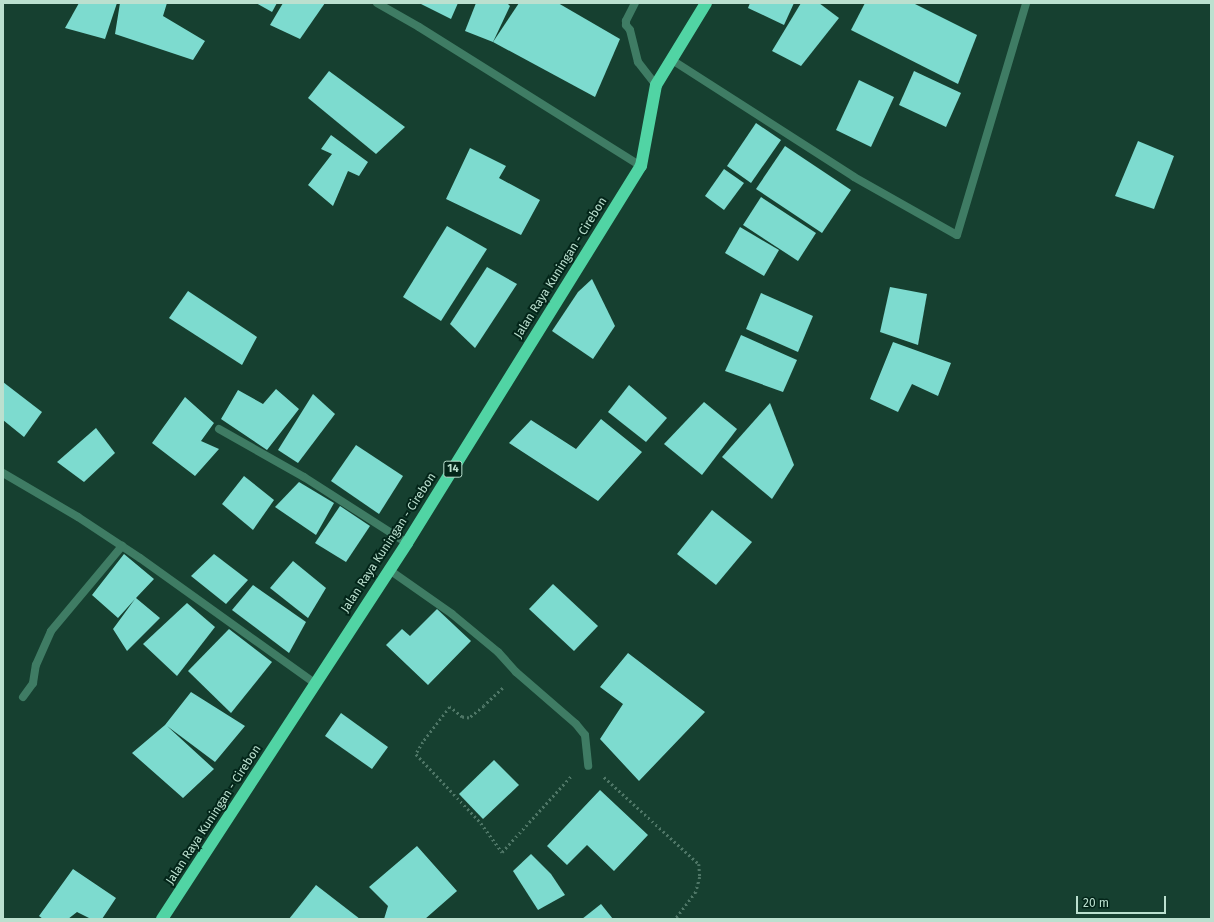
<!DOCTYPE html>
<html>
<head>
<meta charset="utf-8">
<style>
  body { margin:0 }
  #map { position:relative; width:1214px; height:922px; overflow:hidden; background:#164030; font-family:"Fira Sans",sans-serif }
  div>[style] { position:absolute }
  .building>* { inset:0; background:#7ddbcf }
  .path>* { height:2.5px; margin-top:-1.25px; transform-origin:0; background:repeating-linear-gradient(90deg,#4f7767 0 2px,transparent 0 5px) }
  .lane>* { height:8px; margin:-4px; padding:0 4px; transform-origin:4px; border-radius:4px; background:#3f7c64 }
  .street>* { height:8px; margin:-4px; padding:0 4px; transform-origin:4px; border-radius:4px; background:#3f7c64 }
  .highway>* { height:12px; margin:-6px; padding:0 6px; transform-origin:6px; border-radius:6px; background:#51d4a4 }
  span { translate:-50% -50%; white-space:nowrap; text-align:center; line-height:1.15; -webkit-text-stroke:4px #032519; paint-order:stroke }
  .shield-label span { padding:1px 3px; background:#032519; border:1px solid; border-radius:3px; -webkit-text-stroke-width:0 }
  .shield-label { font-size:11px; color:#bbe0cf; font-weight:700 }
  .street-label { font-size:12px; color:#bbe0cf }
  .frame { position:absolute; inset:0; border:4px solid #bbe0cf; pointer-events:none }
  .scale { position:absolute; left:1076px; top:896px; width:90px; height:18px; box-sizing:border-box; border:2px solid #bbe0cf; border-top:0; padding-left:5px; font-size:12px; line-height:14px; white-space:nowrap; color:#bbe0cf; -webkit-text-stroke:3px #032519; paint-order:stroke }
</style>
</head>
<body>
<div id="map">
  <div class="building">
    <i style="clip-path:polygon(79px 3px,117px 3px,105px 39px,65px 28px)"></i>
    <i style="clip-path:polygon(120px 3px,167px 3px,163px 16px,205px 41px,193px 60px,115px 34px)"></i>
    <i style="clip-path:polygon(256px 3px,277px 3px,272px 12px)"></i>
    <i style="clip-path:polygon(283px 3px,325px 3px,300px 39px,270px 25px)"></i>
    <i style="clip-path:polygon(419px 3px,458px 3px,451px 19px)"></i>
    <i style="clip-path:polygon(476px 3px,507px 3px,510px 6px,493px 42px,465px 31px)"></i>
    <i style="clip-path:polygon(519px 3px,558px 3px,620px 39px,595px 97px,493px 42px)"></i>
    <i style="clip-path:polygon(750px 3px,794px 3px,784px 25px,748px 8px)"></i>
    <i style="clip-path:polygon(801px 3px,819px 3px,839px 18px,801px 66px,772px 51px)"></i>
    <i style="clip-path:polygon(865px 3px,913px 3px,977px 35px,958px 84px,851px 30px)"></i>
    <i style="clip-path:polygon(329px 71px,405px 127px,376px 154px,308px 98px)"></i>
    <i style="clip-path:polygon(914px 71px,961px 93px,946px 127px,899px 105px)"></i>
    <i style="clip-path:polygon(859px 80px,894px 97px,871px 147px,836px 130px)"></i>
    <i style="clip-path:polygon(756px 123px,781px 140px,751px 183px,727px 166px)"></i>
    <i style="clip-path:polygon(331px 135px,368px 162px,359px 176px,348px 171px,333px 206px,308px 185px,332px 154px,321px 149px)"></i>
    <i style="clip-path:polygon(1138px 141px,1174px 156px,1154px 209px,1115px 196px)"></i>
    <i style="clip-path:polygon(785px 146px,851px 190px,822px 233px,756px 189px)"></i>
    <i style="clip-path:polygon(470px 148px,506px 166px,499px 178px,540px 200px,521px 235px,446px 199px)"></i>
    <i style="clip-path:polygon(724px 169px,744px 183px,724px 210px,705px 196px)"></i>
    <i style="clip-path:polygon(761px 197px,816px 233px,798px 261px,743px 225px)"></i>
    <i style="clip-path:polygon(447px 226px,487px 249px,441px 321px,403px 297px)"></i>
    <i style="clip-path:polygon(740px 227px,779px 250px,764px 276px,725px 253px)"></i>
    <i style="clip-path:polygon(487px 267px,517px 284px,475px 348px,450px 324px)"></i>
    <i style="clip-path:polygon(592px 279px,615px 326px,593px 359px,552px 331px,578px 292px)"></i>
    <i style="clip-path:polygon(890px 287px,927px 294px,918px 345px,880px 332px)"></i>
    <i style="clip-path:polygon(188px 291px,257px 337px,242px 365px,169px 318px)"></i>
    <i style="clip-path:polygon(761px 293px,813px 316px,798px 352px,746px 329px)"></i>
    <i style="clip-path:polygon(741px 335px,797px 360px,783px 392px,725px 371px)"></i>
    <i style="clip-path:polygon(893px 342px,951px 363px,938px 396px,912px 384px,898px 412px,870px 399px)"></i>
    <i style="clip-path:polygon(3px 382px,42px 412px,24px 437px,3px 420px)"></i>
    <i style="clip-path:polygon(629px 385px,667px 418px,646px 442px,608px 412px)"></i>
    <i style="clip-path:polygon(276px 389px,299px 409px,267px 450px,221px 419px,238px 390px,263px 404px)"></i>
    <i style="clip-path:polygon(313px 394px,335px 414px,298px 463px,278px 450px)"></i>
    <i style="clip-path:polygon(185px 397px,214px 423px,201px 441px,219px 449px,195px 476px,152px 443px)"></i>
    <i style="clip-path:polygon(704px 402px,737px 429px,702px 475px,664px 444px)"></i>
    <i style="clip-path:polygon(770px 403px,794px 465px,772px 499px,722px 457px)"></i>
    <i style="clip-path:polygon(601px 419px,642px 452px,598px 501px,509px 443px,531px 420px,576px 449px)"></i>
    <i style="clip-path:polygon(96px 428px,115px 453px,84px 482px,57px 462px)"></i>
    <i style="clip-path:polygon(356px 445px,403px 476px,379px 514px,331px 481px)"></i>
    <i style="clip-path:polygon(244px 476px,274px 500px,253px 530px,222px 504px)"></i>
    <i style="clip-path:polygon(299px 482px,334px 503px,316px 535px,275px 507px)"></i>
    <i style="clip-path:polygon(340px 506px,370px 526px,346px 562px,315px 543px)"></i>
    <i style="clip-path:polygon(712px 510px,752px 542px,716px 585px,677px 554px)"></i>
    <i style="clip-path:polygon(124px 554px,154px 579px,136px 598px,160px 618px,127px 651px,113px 629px,135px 599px,118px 618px,92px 595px)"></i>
    <i style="clip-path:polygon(214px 554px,248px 580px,226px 604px,191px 576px)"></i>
    <i style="clip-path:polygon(293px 561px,326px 588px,308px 618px,270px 588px)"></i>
    <i style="clip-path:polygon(553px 584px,598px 626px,574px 651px,529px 609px)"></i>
    <i style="clip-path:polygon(253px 585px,306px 622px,289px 653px,232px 610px)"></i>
    <i style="clip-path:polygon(187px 603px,215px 627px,177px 676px,143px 644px)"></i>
    <i style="clip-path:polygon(437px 609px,471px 641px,428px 685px,386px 645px,402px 629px,410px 636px)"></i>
    <i style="clip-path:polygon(229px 629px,272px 662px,231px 713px,188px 671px)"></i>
    <i style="clip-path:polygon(628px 653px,705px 712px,639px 781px,600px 739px,623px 704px,600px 687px)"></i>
    <i style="clip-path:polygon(191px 692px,245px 726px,215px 762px,167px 726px,214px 769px,183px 798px,132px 753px,165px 725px)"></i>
    <i style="clip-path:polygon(341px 713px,388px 747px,372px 769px,325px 736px)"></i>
    <i style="clip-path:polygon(494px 760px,519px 785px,483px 819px,459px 794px)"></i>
    <i style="clip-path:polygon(600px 790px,648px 835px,614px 871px,587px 845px,567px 865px,547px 846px)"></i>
    <i style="clip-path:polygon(417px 846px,457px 891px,425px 919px,384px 919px,388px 906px,369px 887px)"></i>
    <i style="clip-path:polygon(531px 854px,551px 874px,565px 895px,538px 910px,513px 871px)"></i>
    <i style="clip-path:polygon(73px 869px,116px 898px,102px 919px,91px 919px,77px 912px,68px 919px,43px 919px,39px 916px)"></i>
    <i style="clip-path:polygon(316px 885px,360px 919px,289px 919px)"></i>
    <i style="clip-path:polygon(601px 904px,613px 919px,582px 919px)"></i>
  </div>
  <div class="path">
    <i style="left:503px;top:688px;width:26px;rotate:137deg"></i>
    <i style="left:484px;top:706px;width:19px;rotate:141deg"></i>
    <i style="left:469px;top:718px;width:7px;rotate:-172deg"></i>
    <i style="left:462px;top:717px;width:16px;rotate:-140deg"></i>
    <i style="left:450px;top:707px;width:44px;rotate:127.6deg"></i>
    <i style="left:423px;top:742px;width:14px;rotate:120deg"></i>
    <i style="left:416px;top:754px;width:95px;rotate:46.7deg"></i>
    <i style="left:481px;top:823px;width:36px;rotate:54deg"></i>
    <i style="left:502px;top:852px;width:104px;rotate:-47.7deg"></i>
    <i style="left:604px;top:777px;width:129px;rotate:42.5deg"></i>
    <i style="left:699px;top:864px;width:13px;rotate:86deg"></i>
    <i style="left:700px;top:877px;width:16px;rotate:105deg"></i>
    <i style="left:696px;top:892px;width:34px;rotate:127deg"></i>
  </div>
  <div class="lane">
    <i style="left:635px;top:3px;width:20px;rotate:117deg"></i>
    <i style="left:626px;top:21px;width:4px;rotate:90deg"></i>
    <i style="left:626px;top:25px;width:6px;rotate:51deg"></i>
    <i style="left:630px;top:30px;width:33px;rotate:76deg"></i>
    <i style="left:638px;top:62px;width:29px;rotate:52deg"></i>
  </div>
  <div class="street">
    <i style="left:377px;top:3px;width:48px;rotate:29.7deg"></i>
    <i style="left:419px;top:27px;width:262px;rotate:32.1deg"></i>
    <i style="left:672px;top:60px;width:216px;rotate:32.7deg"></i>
    <i style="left:854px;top:177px;width:118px;rotate:29.4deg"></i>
    <i style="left:957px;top:235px;width:242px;rotate:-73.4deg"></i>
    <i style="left:219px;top:429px;width:98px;rotate:29.5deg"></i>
    <i style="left:304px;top:477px;width:122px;rotate:32.7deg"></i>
    <i style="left:3px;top:473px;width:87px;rotate:30.4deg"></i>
    <i style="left:78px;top:517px;width:74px;rotate:33.5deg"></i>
    <i style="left:140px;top:558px;width:216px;rotate:35.6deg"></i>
    <i style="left:388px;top:569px;width:78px;rotate:35.1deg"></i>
    <i style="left:452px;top:614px;width:60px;rotate:39.6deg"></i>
    <i style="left:498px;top:652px;width:27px;rotate:48deg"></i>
    <i style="left:516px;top:672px;width:79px;rotate:40.9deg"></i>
    <i style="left:576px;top:724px;width:14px;rotate:51deg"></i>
    <i style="left:585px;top:735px;width:31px;rotate:84deg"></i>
    <i style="left:23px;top:697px;width:17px;rotate:-54deg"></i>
    <i style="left:33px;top:683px;width:18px;rotate:-81deg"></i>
    <i style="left:36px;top:665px;width:37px;rotate:-66deg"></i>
    <i style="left:51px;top:631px;width:111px;rotate:-50.1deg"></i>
  </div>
  <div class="highway">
    <i style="left:162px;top:919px;width:449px;rotate:-56.9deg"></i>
    <i style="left:407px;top:543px;width:444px;rotate:-58.2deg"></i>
    <i style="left:641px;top:166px;width:82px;rotate:-79.5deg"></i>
    <i style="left:656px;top:85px;width:96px;rotate:-58.6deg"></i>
  </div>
  <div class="shield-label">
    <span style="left:453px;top:469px">14</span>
  </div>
  <div class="street-label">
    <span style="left:561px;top:268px;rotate:-58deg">Jalan Raya Kuningan - Cirebon</span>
    <span style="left:389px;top:543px;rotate:-57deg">Jalan Raya Kuningan - Cirebon</span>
    <span style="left:214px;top:815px;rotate:-57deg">Jalan Raya Kuningan - Cirebon</span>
  </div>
  <div class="frame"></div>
  <div class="scale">20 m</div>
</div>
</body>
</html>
